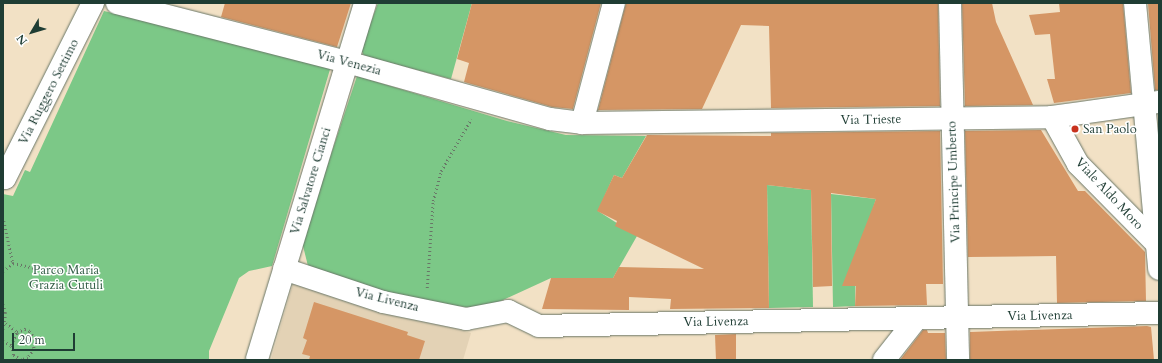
<!DOCTYPE html>
<html>
<head>
<meta charset="utf-8">
<style>
  body { margin:0 }
  #map { position:relative; width:1162px; height:363px; overflow:hidden; background:#f2e1c5; font-family:Cardo,serif }
  div>[style] { position:absolute }
  .built>* { inset:0; background:#e3d2b5 }
  .green>* { inset:0; background:#7cc887 }
  .building>* { inset:0; background:#d59665 }
  .path>* { height:2.5px; margin-top:-1.25px; transform-origin:0; background:repeating-linear-gradient(90deg,#697667 0 1px,transparent 0 4px) }
  .roads { filter:drop-shadow(0 0 1px #697667) drop-shadow(0 0 1px #697667) }
  .minor>* { height:22px; margin:-11px; padding:0 11px; transform-origin:11px; border-radius:11px; background:#fff }
  .dots>* { width:11px; height:11px; translate:-50% -50%; box-sizing:border-box; border:2px solid #fff; border-radius:50% }
  span { translate:-50% -50%; white-space:nowrap; text-align:center; line-height:1.15; -webkit-text-stroke:3px #fff; paint-order:stroke }
  .street-label { font-size:13px; color:#1f3d34 }
  .poi-label { font-size:13px; color:#1f3d34 }
  .left { translate:0 -50%; text-align:left }
  .park-label { font-size:13px; color:#366049 }
  .frame { position:absolute; inset:0; border:4px solid #1f3d34; pointer-events:none }
  .north { position:absolute; left:12px; top:12px; width:40px; height:40px; -webkit-text-stroke:3px #fff; paint-order:stroke; rotate:232deg; font-size:11px; font-weight:700; line-height:16px; text-align:center; color:#1f3d34 }
  .north::after { content:''; display:block; margin:auto; width:14px; height:18px; background:#1f3d34; clip-path:polygon(50% 0,100% 100%,50% 72%,0 100%) }
  .scale { position:absolute; left:12px; top:333px; width:63px; height:18px; box-sizing:border-box; border:2px solid #1f3d34; border-top:0; padding-left:5px; font-size:12px; line-height:14px; white-space:nowrap; color:#1f3d34; -webkit-text-stroke:3px #fff; paint-order:stroke }
</style>
</head>
<body>
<div id="map">
  <div class="built">
    <i style="clip-path:polygon(294px 280px,471px 333px,463px 360px,271px 360px)"></i>
  </div>
  <div class="green">
    <i style="clip-path:polygon(378px 3px,472px 3px,451px 79px,364px 56px,361px 49px)"></i>
    <i style="clip-path:polygon(104px 11px,331px 66px,272px 266px,249px 271px,239px 278px,209px 351px,209px 360px,3px 360px,3px 194px,13px 196px,25px 170px,30px 172px)"></i>
    <i style="clip-path:polygon(357px 76px,507px 121px,566px 135px,646px 136px,622px 178px,614px 175px,598px 211px,637px 236px,613px 278px,551px 278px,490px 306px,473px 308px,393px 298px,308px 266px,302px 242px)"></i>
    <i style="clip-path:polygon(767px 185px,811px 190px,813px 307px,769px 308px)"></i>
    <i style="clip-path:polygon(831px 194px,876px 199px,856px 261px,855px 306px,833px 307px)"></i>
  </div>
  <div class="building">
    <i style="clip-path:polygon(225px 3px,351px 3px,337px 47px,221px 17px)"></i>
    <i style="clip-path:polygon(472px 3px,601px 3px,573px 109px,552px 107px,464px 82px,469px 63px,457px 59px)"></i>
    <i style="clip-path:polygon(626px 3px,938px 3px,940px 106px,771px 108px,769px 26px,741px 25px,702px 109px,598px 110px)"></i>
    <i style="clip-path:polygon(962px 3px,992px 3px,996px 22px,1033px 105px,965px 106px)"></i>
    <i style="clip-path:polygon(1059px 3px,1123px 3px,1131px 93px,1054px 103px,1047px 79px,1055px 79px,1050px 34px,1035px 35px,1029px 15px,1060px 12px)"></i>
    <i style="clip-path:polygon(1148px 3px,1159px 3px,1159px 90px,1155px 90px)"></i>
    <i style="clip-path:polygon(1041px 130px,1078px 191px,1085px 191px,1145px 252px,1146px 301px,1057px 303px,1056px 256px,968px 257px,965px 131px)"></i>
    <i style="clip-path:polygon(940px 131px,943px 284px,926px 284px,927px 305px,855px 306px,856px 286px,842px 286px,876px 199px,831px 193px,832px 286px,813px 287px,811px 190px,767px 185px,769px 308px,670px 309px,671px 299px,629px 297px,629px 310px,542px 309px,551px 278px,613px 278px,619px 267px,704px 269px,615px 226px,617px 221px,597px 211px,614px 175px,622px 178px,647px 135px,771px 136px,771px 133px)"></i>
    <i style="clip-path:polygon(314px 302px,408px 332px,407px 335px,425px 341px,419px 360px,309px 360px,310px 356px,302px 354px,307px 340px,303px 338px)"></i>
    <i style="clip-path:polygon(1147px 326px,1151px 327px,1154px 360px,970px 360px,970px 332px)"></i>
    <i style="clip-path:polygon(923px 330px,927px 330px,928px 333px,945px 333px,946px 360px,900px 360px)"></i>
    <i style="clip-path:polygon(736px 334px,736px 360px,716px 360px,715px 335px)"></i>
  </div>
  <div class="path">
    <i style="left:4px;top:221px;width:43px;rotate:77.9deg"></i>
    <i style="left:3px;top:271px;width:13px;rotate:-39deg"></i>
    <i style="left:13px;top:263px;width:39px;rotate:13deg"></i>
    <i style="left:427px;top:288px;width:87px;rotate:-86.1deg"></i>
    <i style="left:433px;top:201px;width:31px;rotate:-75deg"></i>
    <i style="left:441px;top:171px;width:60px;rotate:-60deg"></i>
    <i style="left:3px;top:304px;width:9px;rotate:72deg"></i>
    <i style="left:6px;top:313px;width:17px;rotate:100deg"></i>
    <i style="left:6px;top:323px;width:14px;rotate:39deg"></i>
    <i style="left:25px;top:329px;width:5px;rotate:22deg"></i>
    <i style="left:30px;top:331px;width:9px;rotate:58deg"></i>
    <i style="left:35px;top:339px;width:10px;rotate:96deg"></i>
    <i style="left:34px;top:349px;width:11px;rotate:124deg"></i>
    <i style="left:28px;top:358px;width:7px;rotate:164deg"></i>
    <i style="left:21px;top:360px;width:9px;rotate:-148deg"></i>
    <i style="left:13px;top:355px;width:10px;rotate:-101deg"></i>
    <i style="left:11px;top:345px;width:14px;rotate:-65deg"></i>
    <i style="left:17px;top:332px;width:9px;rotate:-21deg"></i>
    <i style="left:3px;top:341px;width:9px;rotate:27deg"></i>
  </div>
  <div class="roads">
    <div class="minor">
      <i style="left:117px;top:3px;width:237px;rotate:14.4deg"></i>
      <i style="left:347px;top:62px;width:211px;rotate:15.7deg"></i>
      <i style="left:550px;top:119px;width:32px;rotate:7deg"></i>
      <i style="left:582px;top:123px;width:470px;rotate:-0.7deg"></i>
      <i style="left:1052px;top:117px;width:108px;rotate:-8deg"></i>
      <i style="left:950px;top:3px;width:357px;rotate:88.7deg"></i>
      <i style="left:1135px;top:3px;width:267px;rotate:84.8deg"></i>
      <i style="left:1052px;top:117px;width:54px;rotate:61deg"></i>
      <i style="left:1078px;top:164px;width:115px;rotate:45.4deg"></i>
      <i style="left:582px;top:123px;width:124px;rotate:-75.1deg"></i>
      <i style="left:3px;top:177px;width:2px;rotate:27deg"></i>
      <i style="left:5px;top:178px;width:196px;rotate:-63.3deg"></i>
      <i style="left:284px;top:269px;width:104px;rotate:18.4deg"></i>
      <i style="left:383px;top:302px;width:85px;rotate:11.6deg"></i>
      <i style="left:466px;top:319px;width:43px;rotate:-10.8deg"></i>
      <i style="left:508px;top:311px;width:34px;rotate:26deg"></i>
      <i style="left:539px;top:326px;width:620px;rotate:-1.2deg"></i>
      <i style="left:257px;top:359px;width:372px;rotate:-73.1deg"></i>
      <i style="left:884px;top:360px;width:53px;rotate:-51.8deg"></i>
    </div>
  </div>
  <div class="dots">
    <i style="left:1075px;top:129px;background:#c8321e"></i>
  </div>
  <div class="street-label">
    <span style="left:349px;top:63px;rotate:15deg">Via Venezia</span>
    <span style="left:49px;top:92px;rotate:-63deg">Via Ruggero Settimo</span>
    <span style="left:871px;top:120px;rotate:-1deg">Via Trieste</span>
    <span style="left:311px;top:181px;rotate:-73deg">Via Salvatore Cianci</span>
    <span style="left:954px;top:182px;rotate:-92deg">Via Principe Umberto</span>
    <span style="left:1109px;top:194px;rotate:47deg">Viale Aldo Moro</span>
    <span style="left:387px;top:300px;rotate:14deg">Via Livenza</span>
    <span style="left:1040px;top:316px;rotate:-1deg">Via Livenza</span>
    <span style="left:716px;top:322px;rotate:-1deg">Via Livenza</span>
  </div>
  <div class="poi-label">
    <span class="left" style="left:1083px;top:129px">San Paolo</span>
  </div>
  <div class="park-label">
    <span style="left:66px;top:278px">Parco Maria<br>Grazia Cutuli</span>
  </div>
  <div class="frame"></div>
  <div class="north">N</div>
  <div class="scale">20 m</div>
</div>
</body>
</html>
